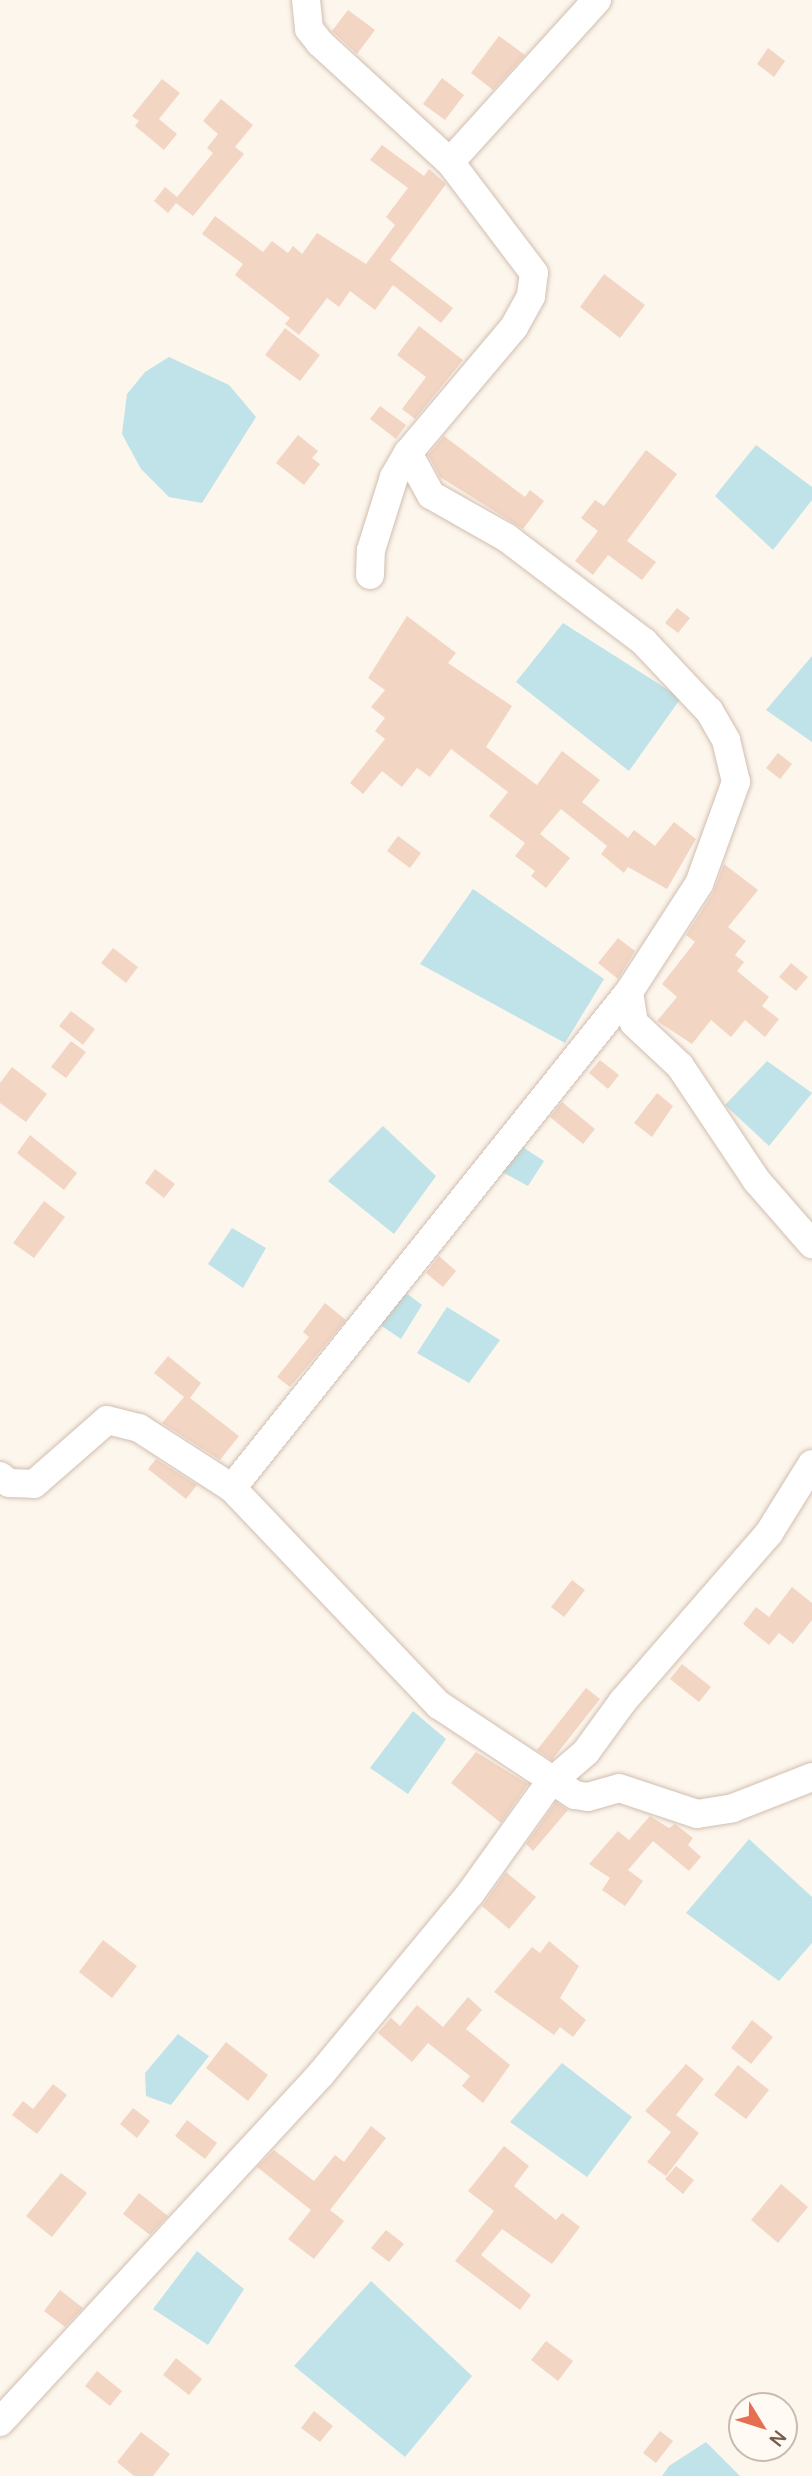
<!DOCTYPE html>
<html>
<head>
<meta charset="utf-8">
<style>
  body { margin:0 }
  #map { position:relative; width:812px; height:2476px; overflow:hidden; background:#fdf6ec; font-family:Manrope,sans-serif }
  div>[style] { position:absolute }
  .water>* { inset:0; background:#bfe3e8 }
  .building>* { inset:0; background:#f3d5c3 }
  .roads { filter:drop-shadow(0 0 2px #d1beb0) drop-shadow(0 0 2px #d1beb0) }
  .minor>* { height:28px; margin:-14px; padding:0 14px; transform-origin:14px; border-radius:14px; background:#fff }
  span { translate:-50% -50%; white-space:nowrap; text-align:center; line-height:1.15; -webkit-text-stroke:6px #fffaf3; paint-order:stroke }
  .north { position:absolute; left:728px; top:2392px; width:70px; height:70px; box-sizing:border-box; background:#fffaf3; border:2px solid #cabbb1; border-radius:50%; rotate:128deg; font-size:19px; font-weight:700; line-height:28px; text-align:center; color:#7a5c4d }
  .north::after { content:''; display:block; margin:auto; width:24px; height:32px; background:#e76f51; clip-path:polygon(50% 0,100% 100%,50% 72%,0 100%) }
</style>
</head>
<body>
<div id="map">
  <div class="water">
    <i style="clip-path:polygon(169px 357px,229px 385px,256px 417px,202px 503px,169px 497px,141px 469px,122px 434px,127px 394px,145px 372px)"></i>
    <i style="clip-path:polygon(756px 445px,812px 487px,812px 500px,773px 550px,715px 496px)"></i>
    <i style="clip-path:polygon(563px 623px,681px 698px,629px 771px,516px 682px)"></i>
    <i style="clip-path:polygon(812px 656px,812px 742px,766px 710px)"></i>
    <i style="clip-path:polygon(473px 889px,604px 979px,565px 1043px,420px 964px)"></i>
    <i style="clip-path:polygon(767px 1061px,812px 1093px,769px 1146px,725px 1105px)"></i>
    <i style="clip-path:polygon(383px 1126px,436px 1176px,394px 1234px,328px 1181px)"></i>
    <i style="clip-path:polygon(515px 1142px,544px 1161px,528px 1186px,495px 1168px)"></i>
    <i style="clip-path:polygon(232px 1228px,266px 1248px,243px 1288px,208px 1264px)"></i>
    <i style="clip-path:polygon(397px 1286px,422px 1305px,401px 1339px,373px 1320px)"></i>
    <i style="clip-path:polygon(447px 1307px,500px 1340px,469px 1383px,417px 1353px)"></i>
    <i style="clip-path:polygon(413px 1711px,446px 1739px,408px 1794px,370px 1768px)"></i>
    <i style="clip-path:polygon(749px 1839px,812px 1897px,812px 1943px,779px 1981px,686px 1913px)"></i>
    <i style="clip-path:polygon(178px 2034px,209px 2056px,171px 2105px,146px 2096px,145px 2073px)"></i>
    <i style="clip-path:polygon(562px 2063px,632px 2117px,587px 2177px,510px 2122px)"></i>
    <i style="clip-path:polygon(197px 2251px,244px 2289px,208px 2345px,153px 2309px)"></i>
    <i style="clip-path:polygon(371px 2281px,472px 2376px,405px 2457px,294px 2366px)"></i>
    <i style="clip-path:polygon(706px 2442px,740px 2476px,662px 2476px,669px 2466px)"></i>
  </div>
  <div class="building">
    <i style="clip-path:polygon(348px 10px,375px 30px,357px 54px,332px 31px)"></i>
    <i style="clip-path:polygon(499px 36px,525px 55px,493px 90px,471px 73px)"></i>
    <i style="clip-path:polygon(768px 48px,785px 61px,774px 77px,757px 64px)"></i>
    <i style="clip-path:polygon(442px 78px,464px 95px,445px 120px,423px 104px)"></i>
    <i style="clip-path:polygon(162px 79px,180px 93px,159px 119px,177px 134px,164px 150px,135px 126px,139px 121px,132px 116px)"></i>
    <i style="clip-path:polygon(221px 99px,253px 125px,235px 147px,244px 154px,193px 216px,176px 203px,168px 213px,154px 201px,165px 187px,177px 197px,213px 153px,207px 148px,218px 134px,203px 121px)"></i>
    <i style="clip-path:polygon(382px 145px,424px 176px,429px 169px,446px 184px,390px 260px,453px 308px,441px 323px,393px 285px,375px 310px,350px 291px,339px 307px,327px 298px,299px 335px,285px 324px,290px 318px,235px 275px,243px 264px,202px 234px,215px 216px,263px 252px,272px 241px,288px 253px,293px 246px,302px 254px,317px 233px,366px 264px,395px 225px,386px 217px,408px 188px,370px 160px)"></i>
    <i style="clip-path:polygon(604px 274px,645px 305px,620px 338px,580px 307px)"></i>
    <i style="clip-path:polygon(419px 326px,463px 360px,415px 419px,402px 409px,426px 377px,397px 355px)"></i>
    <i style="clip-path:polygon(285px 328px,320px 355px,300px 381px,265px 355px)"></i>
    <i style="clip-path:polygon(380px 406px,406px 425px,396px 439px,370px 419px)"></i>
    <i style="clip-path:polygon(298px 435px,318px 451px,312px 458px,320px 464px,304px 485px,276px 463px)"></i>
    <i style="clip-path:polygon(444px 436px,525px 497px,530px 490px,544px 501px,523px 529px,440px 477px,428px 455px)"></i>
    <i style="clip-path:polygon(646px 450px,677px 474px,627px 541px,656px 562px,642px 580px,608px 555px,593px 575px,575px 561px,598px 531px,581px 518px,595px 500px,604px 506px)"></i>
    <i style="clip-path:polygon(677px 608px,690px 618px,678px 633px,665px 623px)"></i>
    <i style="clip-path:polygon(407px 616px,456px 653px,448px 663px,512px 706px,486px 747px,537px 785px,562px 751px,600px 780px,582px 802px,628px 838px,634px 830px,655px 846px,674px 822px,696px 839px,667px 889px,628px 867px,624px 873px,601px 854px,607px 846px,561px 809px,540px 834px,570px 858px,546px 888px,531px 876px,535px 871px,515px 856px,525px 843px,489px 816px,508px 792px,451px 749px,430px 777px,417px 768px,402px 787px,382px 771px,363px 794px,350px 783px,385px 739px,375px 731px,385px 718px,371px 707px,385px 690px,368px 678px)"></i>
    <i style="clip-path:polygon(778px 753px,792px 764px,780px 779px,766px 768px)"></i>
    <i style="clip-path:polygon(398px 836px,421px 853px,410px 868px,387px 851px)"></i>
    <i style="clip-path:polygon(724px 864px,758px 890px,728px 927px,746px 941px,735px 955px,744px 962px,737px 971px,769px 997px,762px 1006px,779px 1019px,765px 1037px,745px 1020px,731px 1037px,711px 1020px,692px 1044px,657px 1021px,677px 997px,662px 984px,695px 942px,686px 935px,713px 893px)"></i>
    <i style="clip-path:polygon(618px 938px,635px 951px,618px 979px,598px 963px)"></i>
    <i style="clip-path:polygon(113px 948px,138px 967px,126px 983px,101px 963px)"></i>
    <i style="clip-path:polygon(791px 963px,808px 977px,796px 991px,779px 977px)"></i>
    <i style="clip-path:polygon(71px 1011px,95px 1029px,83px 1045px,59px 1026px)"></i>
    <i style="clip-path:polygon(71px 1041px,86px 1052px,66px 1078px,51px 1067px)"></i>
    <i style="clip-path:polygon(600px 1060px,619px 1075px,608px 1089px,589px 1073px)"></i>
    <i style="clip-path:polygon(12px 1067px,47px 1094px,26px 1122px,0 1103px,0 1083px)"></i>
    <i style="clip-path:polygon(657px 1093px,673px 1106px,652px 1137px,634px 1123px)"></i>
    <i style="clip-path:polygon(562px 1102px,595px 1129px,583px 1144px,550px 1117px)"></i>
    <i style="clip-path:polygon(30px 1135px,77px 1173px,64px 1190px,17px 1153px)"></i>
    <i style="clip-path:polygon(155px 1169px,175px 1184px,164px 1198px,145px 1183px)"></i>
    <i style="clip-path:polygon(44px 1201px,65px 1217px,34px 1258px,13px 1243px)"></i>
    <i style="clip-path:polygon(439px 1256px,456px 1271px,443px 1287px,426px 1273px)"></i>
    <i style="clip-path:polygon(325px 1303px,346px 1320px,290px 1387px,277px 1377px,309px 1337px,303px 1332px)"></i>
    <i style="clip-path:polygon(168px 1356px,201px 1383px,190px 1398px,239px 1436px,220px 1460px,162px 1423px,184px 1397px,154px 1373px)"></i>
    <i style="clip-path:polygon(156px 1459px,197px 1485px,186px 1499px,148px 1469px)"></i>
    <i style="clip-path:polygon(572px 1580px,585px 1590px,564px 1617px,551px 1607px)"></i>
    <i style="clip-path:polygon(792px 1587px,812px 1603px,812px 1620px,793px 1644px,779px 1633px,769px 1645px,743px 1624px,756px 1607px,769px 1617px)"></i>
    <i style="clip-path:polygon(682px 1664px,711px 1687px,699px 1702px,670px 1679px)"></i>
    <i style="clip-path:polygon(586px 1688px,600px 1699px,552px 1760px,537px 1750px)"></i>
    <i style="clip-path:polygon(476px 1752px,528px 1784px,501px 1823px,451px 1783px)"></i>
    <i style="clip-path:polygon(556px 1802px,568px 1810px,533px 1851px,526px 1844px)"></i>
    <i style="clip-path:polygon(650px 1816px,669px 1828px,675px 1824px,693px 1838px,688px 1845px,701px 1857px,689px 1871px,653px 1841px,628px 1870px,643px 1881px,625px 1906px,602px 1890px,610px 1878px,589px 1864px,618px 1831px,629px 1840px)"></i>
    <i style="clip-path:polygon(506px 1872px,536px 1897px,509px 1929px,482px 1906px)"></i>
    <i style="clip-path:polygon(103px 1940px,137px 1966px,112px 1998px,79px 1972px)"></i>
    <i style="clip-path:polygon(549px 1941px,579px 1966px,560px 1998px,586px 2020px,573px 2037px,560px 2027px,554px 2035px,494px 1992px,532px 1947px,540px 1953px)"></i>
    <i style="clip-path:polygon(468px 1997px,482px 2010px,466px 2029px,510px 2065px,483px 2103px,462px 2086px,470px 2076px,428px 2043px,412px 2062px,378px 2033px,391px 2018px,400px 2026px,417px 2005px,443px 2027px)"></i>
    <i style="clip-path:polygon(752px 2020px,773px 2037px,751px 2064px,731px 2048px)"></i>
    <i style="clip-path:polygon(226px 2042px,268px 2075px,248px 2101px,206px 2068px)"></i>
    <i style="clip-path:polygon(686px 2064px,704px 2079px,676px 2115px,699px 2133px,666px 2176px,647px 2162px,671px 2132px,645px 2111px)"></i>
    <i style="clip-path:polygon(738px 2065px,769px 2090px,746px 2119px,714px 2095px)"></i>
    <i style="clip-path:polygon(53px 2084px,67px 2095px,37px 2134px,12px 2115px,23px 2101px,33px 2109px)"></i>
    <i style="clip-path:polygon(133px 2108px,150px 2121px,137px 2138px,120px 2124px)"></i>
    <i style="clip-path:polygon(187px 2120px,217px 2143px,205px 2159px,175px 2136px)"></i>
    <i style="clip-path:polygon(371px 2126px,386px 2138px,330px 2210px,344px 2221px,314px 2259px,288px 2239px,311px 2210px,257px 2167px,274px 2150px,314px 2181px,335px 2155px,344px 2162px)"></i>
    <i style="clip-path:polygon(504px 2146px,529px 2166px,514px 2186px,556px 2220px,562px 2213px,580px 2227px,552px 2264px,502px 2229px,481px 2255px,531px 2295px,520px 2310px,455px 2261px,494px 2211px,468px 2191px)"></i>
    <i style="clip-path:polygon(676px 2166px,694px 2180px,683px 2194px,665px 2179px)"></i>
    <i style="clip-path:polygon(61px 2173px,87px 2193px,52px 2237px,26px 2216px)"></i>
    <i style="clip-path:polygon(781px 2184px,808px 2207px,778px 2243px,751px 2220px)"></i>
    <i style="clip-path:polygon(139px 2193px,168px 2216px,150px 2235px,123px 2214px)"></i>
    <i style="clip-path:polygon(386px 2230px,404px 2244px,389px 2262px,371px 2248px)"></i>
    <i style="clip-path:polygon(60px 2290px,83px 2308px,65px 2327px,44px 2311px)"></i>
    <i style="clip-path:polygon(546px 2341px,573px 2361px,558px 2381px,531px 2360px)"></i>
    <i style="clip-path:polygon(176px 2358px,202px 2379px,189px 2395px,163px 2375px)"></i>
    <i style="clip-path:polygon(97px 2371px,122px 2391px,110px 2406px,85px 2386px)"></i>
    <i style="clip-path:polygon(314px 2411px,333px 2426px,320px 2442px,301px 2428px)"></i>
    <i style="clip-path:polygon(660px 2431px,673px 2441px,656px 2463px,643px 2453px)"></i>
    <i style="clip-path:polygon(141px 2432px,170px 2454px,153px 2476px,134px 2476px,117px 2462px)"></i>
  </div>
  <div class="roads">
    <div class="minor">
      <i style="left:306px;top:0;width:29px;rotate:84deg"></i>
      <i style="left:309px;top:29px;width:18px;rotate:52deg"></i>
      <i style="left:320px;top:43px;width:176px;rotate:42.5deg"></i>
      <i style="left:450px;top:162px;width:219px;rotate:-47.8deg"></i>
      <i style="left:370px;top:575px;width:25px;rotate:-88deg"></i>
      <i style="left:371px;top:550px;width:77px;rotate:-72.5deg"></i>
      <i style="left:394px;top:477px;width:28px;rotate:-60deg"></i>
      <i style="left:408px;top:453px;width:165px;rotate:-49.9deg"></i>
      <i style="left:514px;top:327px;width:35px;rotate:-61deg"></i>
      <i style="left:531px;top:296px;width:23px;rotate:-83deg"></i>
      <i style="left:534px;top:273px;width:139px;rotate:-127.1deg"></i>
      <i style="left:629px;top:992px;width:31px;rotate:81deg"></i>
      <i style="left:634px;top:1023px;width:63px;rotate:43.1deg"></i>
      <i style="left:680px;top:1066px;width:138px;rotate:56.2deg"></i>
      <i style="left:757px;top:1181px;width:84px;rotate:48.9deg"></i>
      <i style="left:0;top:1476px;width:11px;rotate:38deg"></i>
      <i style="left:9px;top:1483px;width:25px;rotate:2deg"></i>
      <i style="left:34px;top:1484px;width:97px;rotate:-41.2deg"></i>
      <i style="left:107px;top:1420px;width:33px;rotate:14deg"></i>
      <i style="left:139px;top:1428px;width:111px;rotate:32.8deg"></i>
      <i style="left:232px;top:1488px;width:300px;rotate:46.4deg"></i>
      <i style="left:439px;top:1705px;width:163px;rotate:33.5deg"></i>
      <i style="left:575px;top:1795px;width:13px;rotate:9deg"></i>
      <i style="left:588px;top:1797px;width:32px;rotate:-16deg"></i>
      <i style="left:619px;top:1788px;width:82px;rotate:18.4deg"></i>
      <i style="left:697px;top:1814px;width:36px;rotate:-9deg"></i>
      <i style="left:733px;top:1808px;width:85px;rotate:-21.4deg"></i>
      <i style="left:232px;top:1488px;width:635px;rotate:-51.33deg"></i>
      <i style="left:629px;top:992px;width:129px;rotate:-57.1deg"></i>
      <i style="left:699px;top:884px;width:109px;rotate:-70.1deg"></i>
      <i style="left:736px;top:782px;width:43px;rotate:-103.4deg"></i>
      <i style="left:726px;top:740px;width:34px;rotate:-120deg"></i>
      <i style="left:709px;top:711px;width:95px;rotate:-133.3deg"></i>
      <i style="left:644px;top:642px;width:172px;rotate:-142.8deg"></i>
      <i style="left:507px;top:538px;width:87px;rotate:-150.5deg"></i>
      <i style="left:431px;top:495px;width:48px;rotate:-118.7deg"></i>
      <i style="left:0;top:2422px;width:473px;rotate:-47.3deg"></i>
      <i style="left:321px;top:2074px;width:234px;rotate:-50.4deg"></i>
      <i style="left:470px;top:1894px;width:134px;rotate:-54.4deg"></i>
      <i style="left:548px;top:1785px;width:50px;rotate:-41deg"></i>
      <i style="left:586px;top:1752px;width:63px;rotate:-54deg"></i>
      <i style="left:623px;top:1701px;width:223px;rotate:-49deg"></i>
      <i style="left:769px;top:1533px;width:81px;rotate:-58.1deg"></i>
    </div>
  </div>
  <div class="north">N</div>
</div>
</body>
</html>
